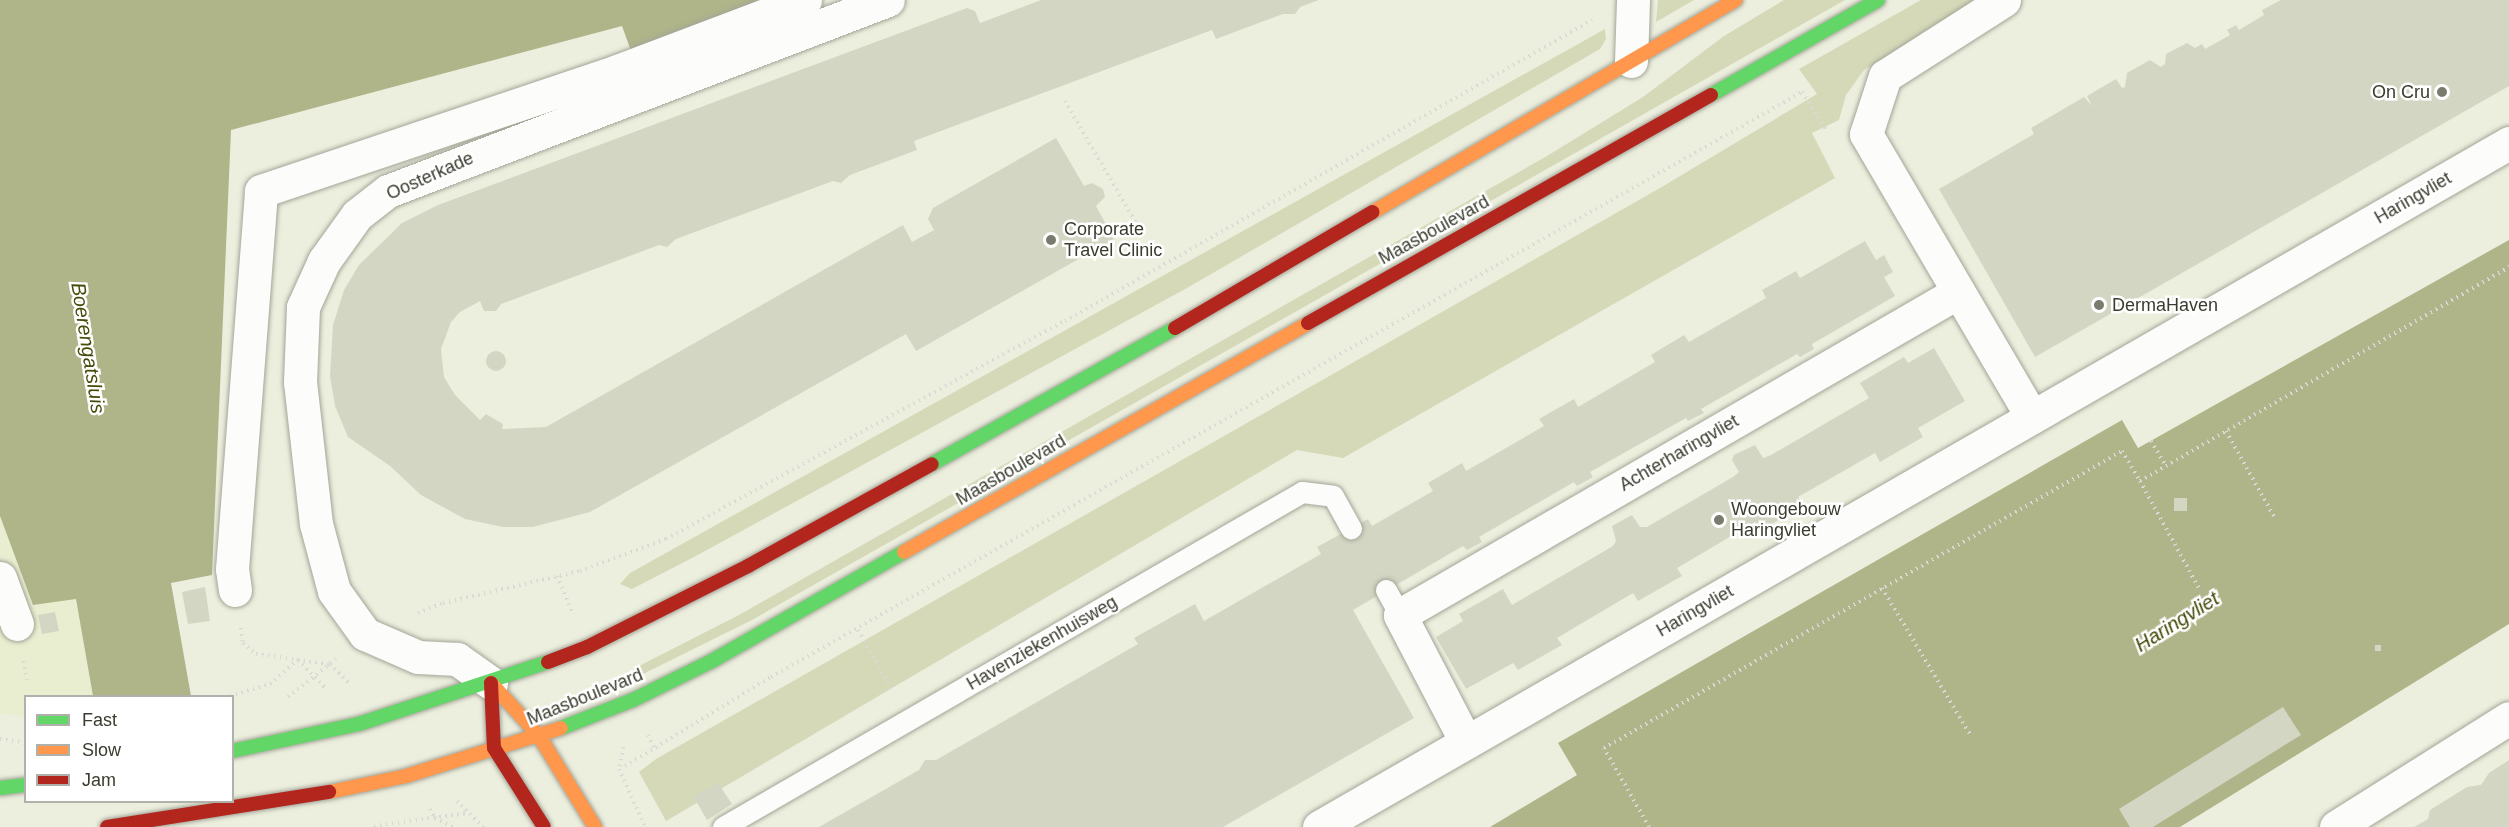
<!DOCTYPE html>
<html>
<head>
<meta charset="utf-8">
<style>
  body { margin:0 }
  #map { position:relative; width:2509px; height:827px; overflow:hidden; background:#edefde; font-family:Helvetica,sans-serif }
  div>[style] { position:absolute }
  .built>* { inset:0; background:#eaeed0 }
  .green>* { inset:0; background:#d5d9b8 }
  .water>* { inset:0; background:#afb489 }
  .building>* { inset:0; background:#d4d6c4 }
  .round { border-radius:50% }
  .path>* { height:4px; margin-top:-2px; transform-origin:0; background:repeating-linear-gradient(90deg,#d9dad5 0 1.5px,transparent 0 6px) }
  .roads { filter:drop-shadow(0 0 2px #a3a598) drop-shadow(0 0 2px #a3a598) }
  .lane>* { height:21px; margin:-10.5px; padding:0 10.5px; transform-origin:10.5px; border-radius:10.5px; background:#fcfdfa }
  .street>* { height:33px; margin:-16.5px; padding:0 16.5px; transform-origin:16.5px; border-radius:16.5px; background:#fcfdfa }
  .fast>* { height:14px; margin:-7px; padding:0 7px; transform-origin:7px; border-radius:7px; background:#63d668 }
  .slow>* { height:14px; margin:-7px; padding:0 7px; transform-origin:7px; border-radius:7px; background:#ff974d }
  .jam>* { height:14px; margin:-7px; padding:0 7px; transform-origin:7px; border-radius:7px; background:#b3261e }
  .dots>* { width:16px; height:16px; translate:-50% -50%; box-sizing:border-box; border:3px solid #fff; border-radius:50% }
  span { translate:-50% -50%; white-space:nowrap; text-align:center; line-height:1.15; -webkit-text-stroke:5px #fff; paint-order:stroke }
  .poi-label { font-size:18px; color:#3a3c2e }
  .right { translate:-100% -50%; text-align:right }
  .left { translate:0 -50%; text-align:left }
  .street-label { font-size:18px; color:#3a3c2e }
  .water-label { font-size:20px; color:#464b09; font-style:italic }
  .legend { position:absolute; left:24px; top:695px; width:210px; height:108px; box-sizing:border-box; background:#fff; border:2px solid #b0b1ab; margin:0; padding:8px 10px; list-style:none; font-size:18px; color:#3a3c2e }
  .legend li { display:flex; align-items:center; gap:12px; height:30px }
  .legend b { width:30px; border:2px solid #b0b1ab }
</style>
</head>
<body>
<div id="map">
  <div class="built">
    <i style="clip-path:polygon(0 517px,33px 605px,76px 598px,95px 696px,26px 696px,25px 717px,0 714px)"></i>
  </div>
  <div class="green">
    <i style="clip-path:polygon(1658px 0,1694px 0,1656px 22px)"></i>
    <i style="clip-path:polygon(1784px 0,1845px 0,752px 620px,641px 675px,633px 669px,739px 615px,1547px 156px,1643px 97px,1724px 36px)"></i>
    <i style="clip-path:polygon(1921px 0,1986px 0,1864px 70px,1846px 95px,1839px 120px,1812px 133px,1835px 178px,1343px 458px,1297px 450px,666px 821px,639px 772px,656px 759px,1660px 188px,1817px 94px,1799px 69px)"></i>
    <i style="clip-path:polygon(1605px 29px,1606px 39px,1600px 49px,1187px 288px,694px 557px,632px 589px,620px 584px,630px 573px)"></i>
  </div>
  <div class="water">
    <i style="clip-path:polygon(0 0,766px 0,631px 51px,622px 26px,231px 130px,212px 575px,171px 583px,191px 696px,93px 696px,76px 599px,33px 605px,0 516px)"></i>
    <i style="clip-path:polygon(2509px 240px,2509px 624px,2180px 827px,1490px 827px,1577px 775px,1558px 743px,2122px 420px,2138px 448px)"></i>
  </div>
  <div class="building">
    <i style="clip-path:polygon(1041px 0,1319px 0,1300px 7px,1295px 14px,1283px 14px,1216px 39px,1212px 30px,914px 141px,917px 150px,850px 175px,841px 183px,833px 181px,676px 239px,667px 247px,659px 245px,501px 304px,496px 311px,484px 311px,480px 301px,460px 312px,451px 322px,441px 349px,444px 377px,455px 395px,480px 420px,486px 414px,503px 424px,502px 429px,546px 427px,903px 225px,912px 242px,934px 230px,928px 219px,933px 208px,1056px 138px,1084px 186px,1092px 183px,1103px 189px,1105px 197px,1096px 206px,1114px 239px,916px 351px,906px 334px,590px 512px,533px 527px,503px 527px,465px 519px,421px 495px,390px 466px,348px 437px,335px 406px,330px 376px,333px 325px,344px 290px,359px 265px,402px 223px,438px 205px,967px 8px,975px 11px,980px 23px)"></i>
    <i style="clip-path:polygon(2281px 0,2509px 0,2509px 86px,2035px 357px,1939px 189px,2034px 134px,2031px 128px,2084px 97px,2092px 106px,2087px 96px,2116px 79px,2122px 88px,2125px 87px,2127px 73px,2150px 60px,2161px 67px,2165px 64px,2166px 54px,2187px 43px,2195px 48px,2202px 44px,2205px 49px,2230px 35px,2227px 30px,2236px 25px,2239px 30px,2264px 15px,2262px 10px)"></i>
    <i style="clip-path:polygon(1865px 241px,1876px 260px,1884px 255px,1893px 272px,1884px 277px,1895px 296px,1812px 344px,1814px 349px,1800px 357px,1797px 354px,1701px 409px,1704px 413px,1688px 421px,1686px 418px,1590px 472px,1593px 477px,1577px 486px,1574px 482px,1479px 537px,1482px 542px,1467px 550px,1463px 546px,1353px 610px,1414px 718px,1223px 827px,819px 827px,919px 770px,925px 760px,936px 760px,1138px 644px,1134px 638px,1195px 604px,1204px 621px,1321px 554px,1317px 547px,1368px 519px,1372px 526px,1433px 491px,1428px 483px,1462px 463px,1466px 471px,1544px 426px,1539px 419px,1574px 399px,1578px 407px,1655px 362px,1651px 355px,1684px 335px,1689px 342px,1766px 298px,1762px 290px,1796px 271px,1800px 278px)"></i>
    <i style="clip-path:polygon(1934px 348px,1965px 401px,1918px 428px,1923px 437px,1880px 462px,1875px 453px,1798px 497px,1803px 506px,1760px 531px,1755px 522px,1677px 568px,1682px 576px,1638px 601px,1633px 593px,1557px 638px,1562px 645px,1518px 670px,1513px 663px,1466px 689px,1436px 637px,1463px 621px,1459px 614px,1503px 589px,1512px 605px,1613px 546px,1616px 541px,1612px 526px,1632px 515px,1640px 527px,1647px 527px,1733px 477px,1739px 472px,1732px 460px,1734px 455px,1755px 445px,1763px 458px,1771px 455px,1869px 398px,1860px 383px,1904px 357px,1908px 363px)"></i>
    <i class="round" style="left:486px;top:351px;width:20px;height:20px"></i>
    <i style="clip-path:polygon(2174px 498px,2187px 498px,2187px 511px,2174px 511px)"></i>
    <i style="clip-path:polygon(205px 587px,210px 621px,188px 624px,182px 592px)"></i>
    <i style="clip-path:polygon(55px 612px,59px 631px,42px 634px,38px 615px)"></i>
    <i style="clip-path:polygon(2375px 645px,2381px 645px,2381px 651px,2375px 651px)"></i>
    <i style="clip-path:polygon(2283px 707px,2301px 735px,2153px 827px,2130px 827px,2119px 809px)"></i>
    <i style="clip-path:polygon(2509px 760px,2509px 827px,2403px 827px,2414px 827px,2428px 819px,2430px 810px,2467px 787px,2481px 785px,2489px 773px)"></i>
    <i style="clip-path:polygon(718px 783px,732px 804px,707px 820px,693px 796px)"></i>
  </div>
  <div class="path">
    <i style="left:1065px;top:101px;width:155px;rotate:59.8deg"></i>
    <i style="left:2226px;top:431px;width:102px;rotate:60.7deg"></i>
    <i style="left:2151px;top:441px;width:29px;rotate:59deg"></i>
    <i style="left:2140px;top:481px;width:124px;rotate:61.2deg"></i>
    <i style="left:557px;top:576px;width:39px;rotate:67deg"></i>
    <i style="left:1882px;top:588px;width:173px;rotate:59deg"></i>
    <i style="left:418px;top:613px;width:27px;rotate:-22deg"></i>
    <i style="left:443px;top:603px;width:141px;rotate:-13.1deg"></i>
    <i style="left:580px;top:571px;width:92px;rotate:-20.4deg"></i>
    <i style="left:666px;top:539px;width:455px;rotate:-28.7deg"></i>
    <i style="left:1065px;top:321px;width:607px;rotate:-29.73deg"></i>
    <i style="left:241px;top:628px;width:15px;rotate:82deg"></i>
    <i style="left:243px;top:643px;width:17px;rotate:40deg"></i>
    <i style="left:256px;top:654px;width:74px;rotate:7.8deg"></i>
    <i style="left:858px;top:630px;width:69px;rotate:60.5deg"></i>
    <i style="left:24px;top:661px;width:19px;rotate:81deg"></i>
    <i style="left:330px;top:664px;width:30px;rotate:45deg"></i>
    <i style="left:230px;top:696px;width:42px;rotate:-16.7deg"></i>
    <i style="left:270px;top:684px;width:37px;rotate:-41deg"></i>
    <i style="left:298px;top:660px;width:42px;rotate:46deg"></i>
    <i style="left:288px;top:697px;width:61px;rotate:-38.4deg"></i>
    <i style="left:648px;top:735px;width:14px;rotate:65deg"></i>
    <i style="left:0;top:739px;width:26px;rotate:9deg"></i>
    <i style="left:623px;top:747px;width:22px;rotate:100deg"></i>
    <i style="left:619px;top:769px;width:64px;rotate:65.9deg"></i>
    <i style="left:625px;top:766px;width:171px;rotate:-31.4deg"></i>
    <i style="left:771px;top:677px;width:1185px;rotate:-29.57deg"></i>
    <i style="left:1802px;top:92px;width:46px;rotate:57.3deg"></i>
    <i style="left:457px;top:801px;width:37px;rotate:45deg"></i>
    <i style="left:430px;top:809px;width:10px;rotate:61deg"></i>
    <i style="left:435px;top:818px;width:20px;rotate:27deg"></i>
    <i style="left:374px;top:826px;width:96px;rotate:-7.8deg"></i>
    <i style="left:1649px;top:827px;width:91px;rotate:-119.7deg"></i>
    <i style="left:1604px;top:748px;width:597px;rotate:-29.83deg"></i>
    <i style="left:2122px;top:451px;width:35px;rotate:59deg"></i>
    <i style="left:2140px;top:481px;width:427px;rotate:-30.1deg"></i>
  </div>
  <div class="roads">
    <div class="lane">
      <i style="left:1386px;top:590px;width:29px;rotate:61deg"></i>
      <i style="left:723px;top:827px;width:669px;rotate:-30.05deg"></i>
      <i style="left:1302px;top:492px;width:31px;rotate:7deg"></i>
      <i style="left:1333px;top:496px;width:37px;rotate:61deg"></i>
    </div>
    <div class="street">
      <i style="left:2004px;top:0;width:141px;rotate:147.4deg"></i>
      <i style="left:1885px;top:76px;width:61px;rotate:108.1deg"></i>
      <i style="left:1866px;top:134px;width:328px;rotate:59.6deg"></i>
      <i style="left:1631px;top:61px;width:61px;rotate:-88.1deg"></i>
      <i style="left:0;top:578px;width:49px;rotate:69.7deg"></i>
      <i style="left:235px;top:590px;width:21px;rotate:-98deg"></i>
      <i style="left:232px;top:569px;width:379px;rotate:-85.6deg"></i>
      <i style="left:261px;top:191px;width:376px;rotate:-18.6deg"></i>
      <i style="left:617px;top:71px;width:201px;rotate:-20.7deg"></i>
      <i style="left:491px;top:683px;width:42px;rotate:-144.8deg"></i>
      <i style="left:457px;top:659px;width:39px;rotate:-177deg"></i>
      <i style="left:418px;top:657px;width:58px;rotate:-156.5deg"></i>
      <i style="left:365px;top:634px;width:53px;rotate:-125.8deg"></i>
      <i style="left:334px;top:591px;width:69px;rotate:-105deg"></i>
      <i style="left:316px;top:524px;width:143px;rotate:-96.4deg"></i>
      <i style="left:300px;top:382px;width:75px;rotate:-87.7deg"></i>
      <i style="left:303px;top:307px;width:51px;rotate:-65.5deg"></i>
      <i style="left:324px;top:261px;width:57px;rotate:-54.3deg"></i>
      <i style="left:357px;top:215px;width:39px;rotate:-38deg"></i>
      <i style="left:388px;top:191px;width:535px;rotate:-20.91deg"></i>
      <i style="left:1466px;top:742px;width:143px;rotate:-117.5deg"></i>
      <i style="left:1400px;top:615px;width:645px;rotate:-30.06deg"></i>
      <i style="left:1319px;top:827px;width:1373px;rotate:-29.89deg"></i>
      <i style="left:2336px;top:827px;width:204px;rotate:-32.2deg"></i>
    </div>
    <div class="fast">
      <i style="left:1711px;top:95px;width:192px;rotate:-29.6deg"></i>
      <i style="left:932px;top:464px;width:278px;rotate:-29.2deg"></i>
      <i style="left:561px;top:728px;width:77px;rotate:-21.3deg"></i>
      <i style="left:633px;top:700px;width:88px;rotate:-26.3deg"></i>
      <i style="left:712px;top:661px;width:221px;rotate:-29.6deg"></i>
      <i style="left:232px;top:751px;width:130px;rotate:-12deg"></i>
      <i style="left:359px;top:724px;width:199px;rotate:-18.2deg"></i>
      <i style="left:0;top:788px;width:26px;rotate:-7deg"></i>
    </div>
    <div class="slow">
      <i style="left:1373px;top:212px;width:420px;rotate:-30.3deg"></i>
      <i style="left:904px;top:552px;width:464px;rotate:-29.5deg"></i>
      <i style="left:491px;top:683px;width:72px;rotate:47.8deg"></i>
      <i style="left:539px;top:736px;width:107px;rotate:58.4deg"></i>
      <i style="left:329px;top:792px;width:79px;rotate:-11.7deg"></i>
      <i style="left:406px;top:776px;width:162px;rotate:-17.2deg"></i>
    </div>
    <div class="jam">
      <i style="left:1308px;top:323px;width:463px;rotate:-29.5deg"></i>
      <i style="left:1175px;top:328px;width:229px;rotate:-30.4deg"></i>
      <i style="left:548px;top:662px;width:42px;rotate:-21deg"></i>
      <i style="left:587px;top:647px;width:180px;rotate:-26.7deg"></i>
      <i style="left:748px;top:566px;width:210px;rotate:-29deg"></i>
      <i style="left:491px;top:683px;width:65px;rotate:87.4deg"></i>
      <i style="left:494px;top:748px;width:93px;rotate:57.7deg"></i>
      <i style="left:107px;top:827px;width:225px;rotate:-9deg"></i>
    </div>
  </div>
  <div class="dots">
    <i style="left:2442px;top:92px;background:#797b6c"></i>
    <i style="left:1051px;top:240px;background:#797b6c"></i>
    <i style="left:2099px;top:305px;background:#797b6c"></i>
    <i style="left:1719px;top:520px;background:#797b6c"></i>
  </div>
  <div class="poi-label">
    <span class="right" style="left:2430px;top:92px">On Cru</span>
    <span class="left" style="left:1064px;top:240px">Corporate<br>Travel Clinic</span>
    <span class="left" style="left:2112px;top:305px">DermaHaven</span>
    <span class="left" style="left:1731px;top:520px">Woongebouw<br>Haringvliet</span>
  </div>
  <div class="street-label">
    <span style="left:430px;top:176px;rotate:-24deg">Oosterkade</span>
    <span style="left:2413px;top:198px;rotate:-30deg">Haringvliet</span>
    <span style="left:1434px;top:230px;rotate:-29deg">Maasboulevard</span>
    <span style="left:1679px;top:453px;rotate:-30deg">Achterharingvliet</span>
    <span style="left:1011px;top:470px;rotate:-30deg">Maasboulevard</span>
    <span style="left:1695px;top:611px;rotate:-30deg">Haringvliet</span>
    <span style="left:1042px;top:643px;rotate:-30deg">Havenziekenhuisweg</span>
    <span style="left:585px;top:697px;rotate:-22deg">Maasboulevard</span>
  </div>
  <div class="water-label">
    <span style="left:88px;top:348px;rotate:81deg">Boerengatsluis</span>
    <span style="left:2177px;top:622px;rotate:-32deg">Haringvliet</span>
  </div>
  <ul class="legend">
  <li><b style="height:8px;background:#63d668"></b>Fast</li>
  <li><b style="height:8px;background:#ff974d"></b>Slow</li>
  <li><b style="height:8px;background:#b3261e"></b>Jam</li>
  </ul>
</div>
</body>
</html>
